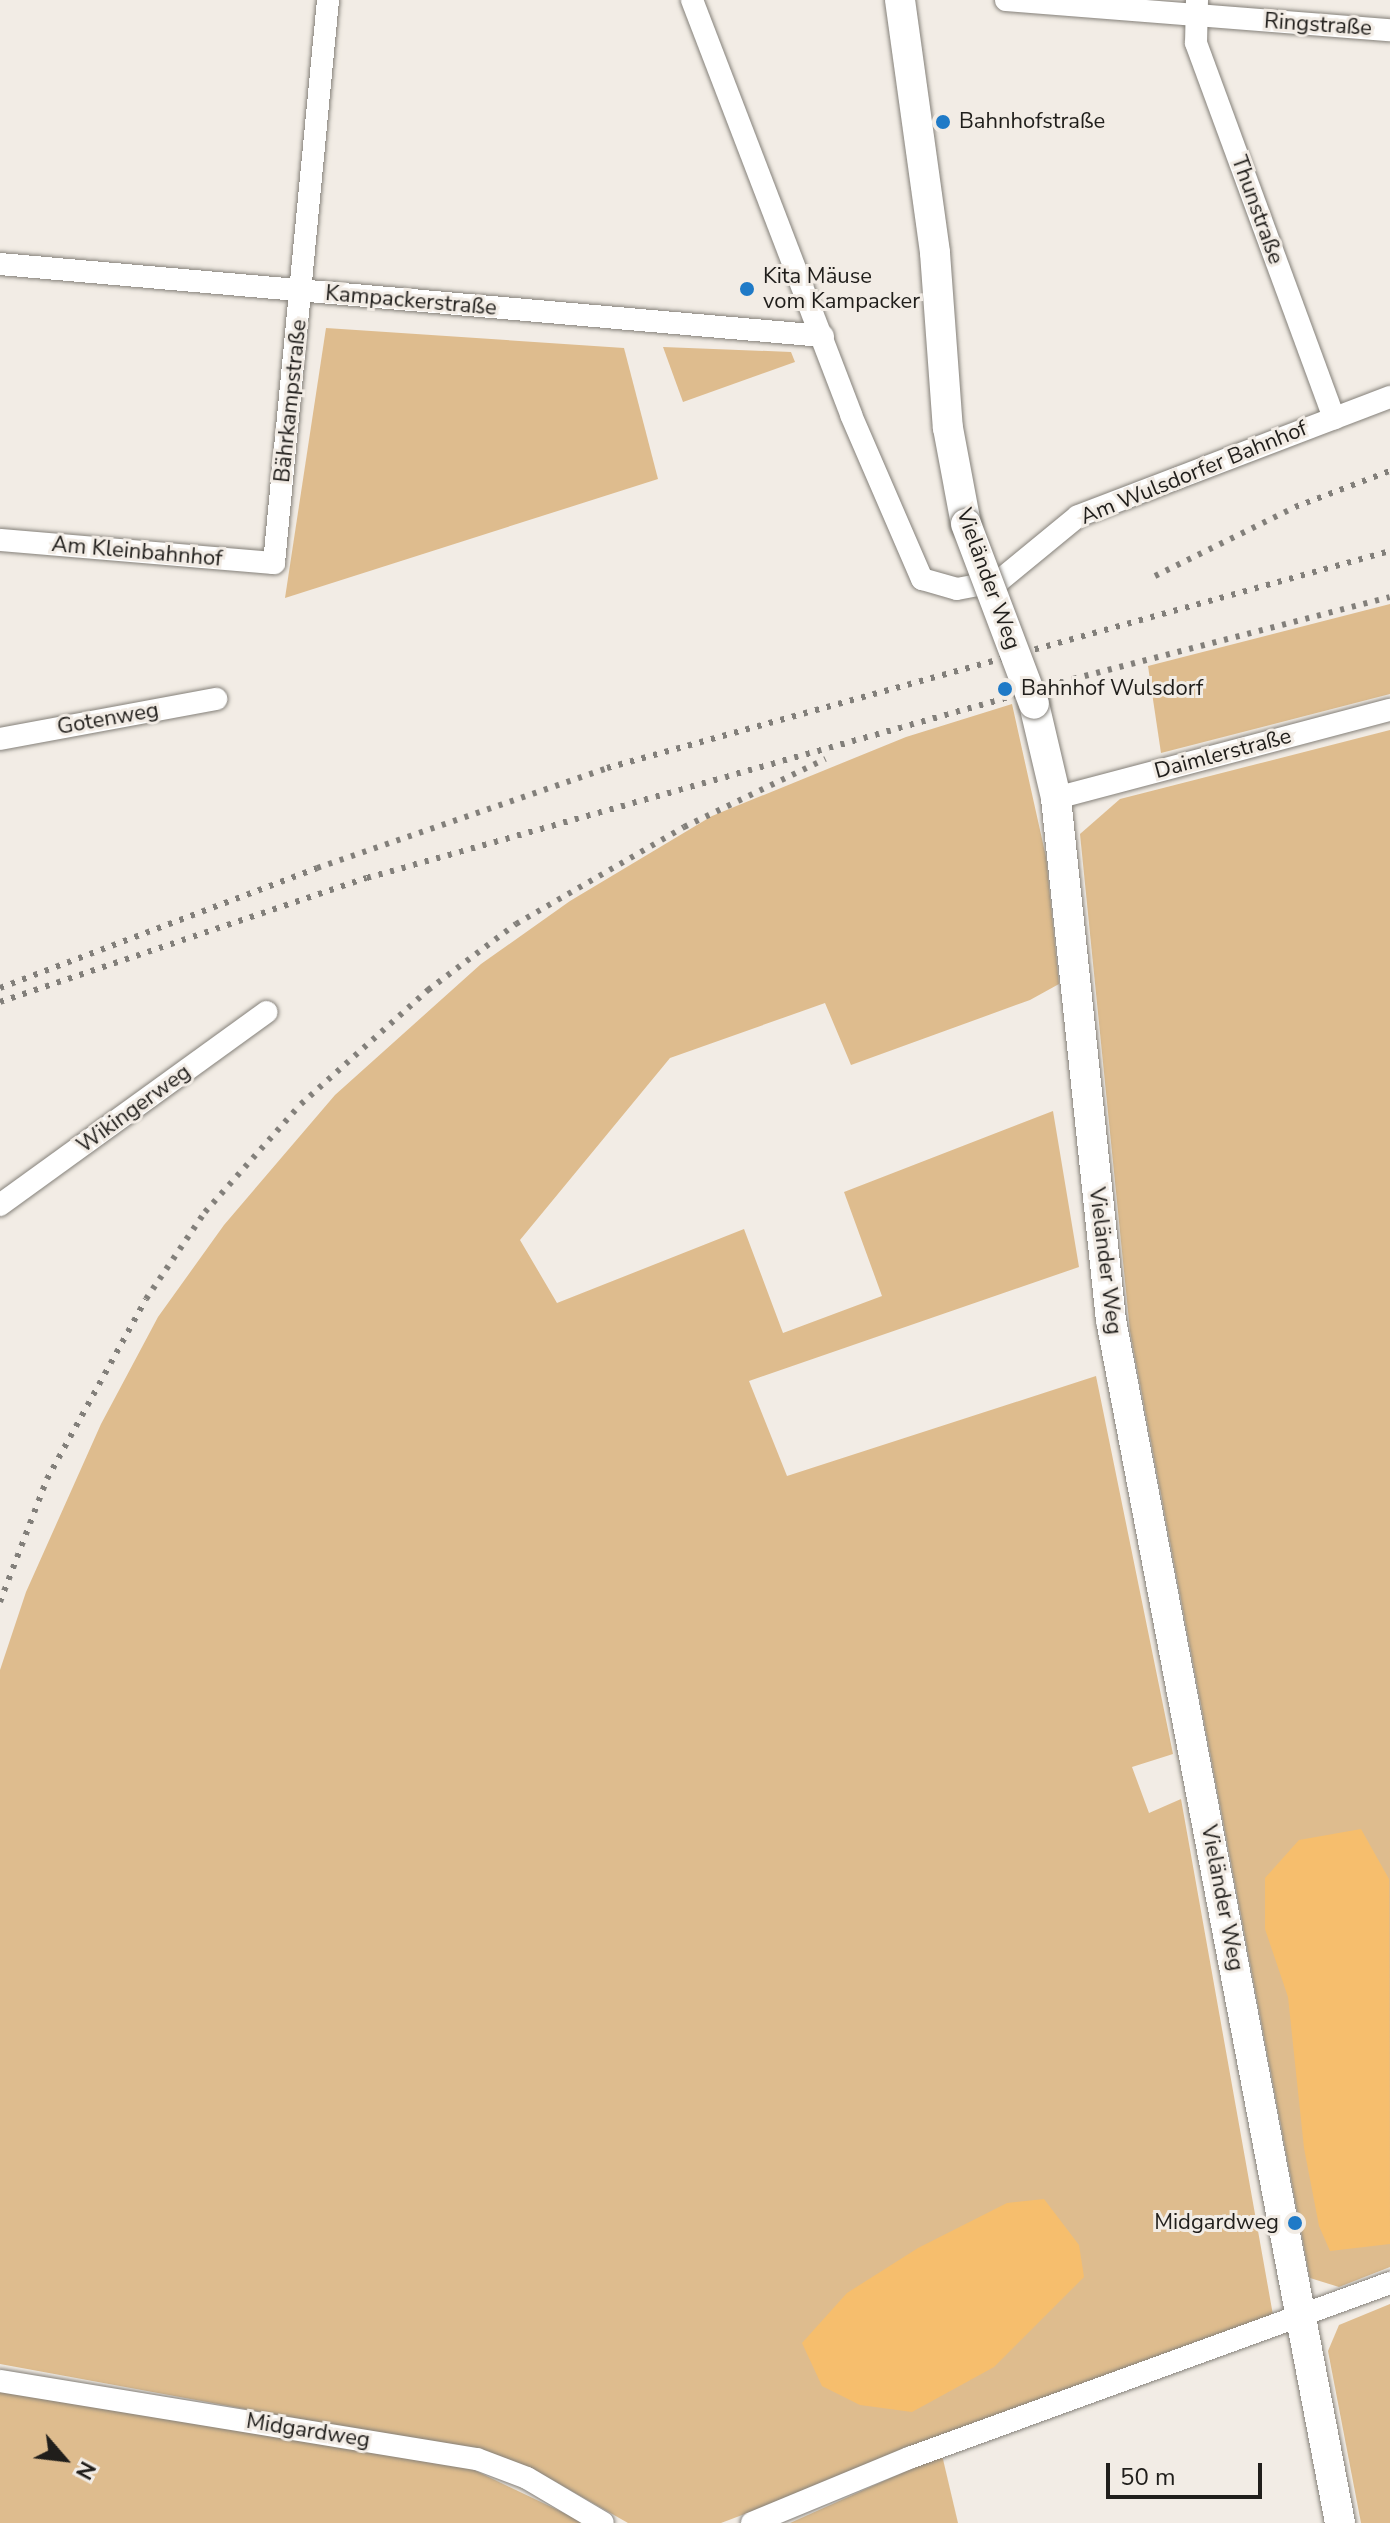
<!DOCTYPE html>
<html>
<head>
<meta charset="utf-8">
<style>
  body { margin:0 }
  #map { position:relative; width:1390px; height:2523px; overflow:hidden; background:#f2ece5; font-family:"Nunito Sans",sans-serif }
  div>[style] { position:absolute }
  .green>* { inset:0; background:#debc8e }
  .water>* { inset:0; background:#f6be6d }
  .roads { filter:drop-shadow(0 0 2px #848079) drop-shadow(0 0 2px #848079) }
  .street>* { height:22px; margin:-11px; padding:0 11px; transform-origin:11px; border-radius:11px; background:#fff }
  .secondary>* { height:30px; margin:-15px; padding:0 15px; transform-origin:15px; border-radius:15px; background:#fff }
  .rail>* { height:6px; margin-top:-3px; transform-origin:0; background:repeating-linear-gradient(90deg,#827f7a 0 4px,transparent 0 12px) }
  .bridges { filter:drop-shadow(0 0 2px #848079) drop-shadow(0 0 2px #848079) }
  .secondary-bridge>* { height:30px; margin:-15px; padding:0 15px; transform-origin:15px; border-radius:15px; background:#fff }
  .dots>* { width:22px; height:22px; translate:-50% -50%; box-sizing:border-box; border:4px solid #f2ece5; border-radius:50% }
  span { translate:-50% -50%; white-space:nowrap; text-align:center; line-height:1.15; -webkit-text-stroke:6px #f2ece5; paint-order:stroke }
  .street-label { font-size:22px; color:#201e1b }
  .poi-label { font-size:22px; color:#201e1b }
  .left { translate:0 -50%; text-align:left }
  .right { translate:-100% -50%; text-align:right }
  .north { position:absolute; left:24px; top:2419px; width:80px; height:80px; -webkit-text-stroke:6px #f2ece5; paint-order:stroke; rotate:118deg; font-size:22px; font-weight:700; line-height:32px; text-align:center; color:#201e1b }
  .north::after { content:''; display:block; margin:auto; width:28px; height:36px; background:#201e1b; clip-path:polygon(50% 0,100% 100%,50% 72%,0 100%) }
  .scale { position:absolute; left:1106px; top:2463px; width:156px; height:36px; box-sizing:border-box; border:4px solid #201e1b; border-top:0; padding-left:10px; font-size:24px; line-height:28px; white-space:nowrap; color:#201e1b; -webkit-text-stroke:6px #f2ece5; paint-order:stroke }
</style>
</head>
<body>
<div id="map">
  <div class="green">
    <i style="clip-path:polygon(326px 328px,624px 348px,658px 479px,285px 598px)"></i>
    <i style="clip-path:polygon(663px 347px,791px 352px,795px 362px,683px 402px)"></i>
    <i style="clip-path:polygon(1390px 604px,1390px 694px,1161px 753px,1148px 666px)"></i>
    <i style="clip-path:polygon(1012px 704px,1046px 857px,1059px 984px,1030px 1000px,851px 1065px,825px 1003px,670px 1058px,520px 1240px,557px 1303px,744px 1229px,783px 1333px,882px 1296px,844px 1192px,1053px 1111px,1079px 1267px,749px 1381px,787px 1476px,1096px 1376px,1173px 1754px,1132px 1767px,1149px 1813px,1181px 1799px,1273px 2315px,721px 2523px,628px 2523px,535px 2470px,409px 2439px,0 2364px,0 1670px,26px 1592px,101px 1424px,158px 1317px,224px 1225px,335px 1095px,481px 964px,570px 901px,712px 816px,906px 737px)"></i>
    <i style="clip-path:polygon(1390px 730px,1390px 2267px,1339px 2287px,1310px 2278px,1130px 1331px,1080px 834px,1120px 799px)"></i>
    <i style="clip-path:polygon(1390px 2304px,1390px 2523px,1361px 2523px,1328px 2351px,1339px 2325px)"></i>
    <i style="clip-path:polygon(0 2391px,470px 2468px,585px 2523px,0 2523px)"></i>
    <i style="clip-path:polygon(942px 2455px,958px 2523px,790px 2523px)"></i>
  </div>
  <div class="water">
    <i style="clip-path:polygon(1361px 1829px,1389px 1879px,1390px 2244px,1330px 2251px,1319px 2226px,1304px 2148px,1288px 1997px,1265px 1929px,1265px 1878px,1299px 1840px)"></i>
    <i style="clip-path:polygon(1044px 2199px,1079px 2245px,1084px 2277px,994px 2367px,912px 2412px,860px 2405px,822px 2386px,802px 2343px,847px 2293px,918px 2248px,1007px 2203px)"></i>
  </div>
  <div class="roads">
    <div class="street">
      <i style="left:692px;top:0;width:444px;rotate:69deg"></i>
      <i style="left:851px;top:415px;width:179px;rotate:66.6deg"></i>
      <i style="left:922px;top:579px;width:36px;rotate:16deg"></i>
      <i style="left:957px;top:589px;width:43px;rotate:-10.8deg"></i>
      <i style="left:999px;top:581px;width:102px;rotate:-39.4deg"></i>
      <i style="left:1078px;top:516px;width:334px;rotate:-20.9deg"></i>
      <i style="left:1006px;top:0;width:385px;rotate:4.5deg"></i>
      <i style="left:1197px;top:0;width:43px;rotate:91.3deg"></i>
      <i style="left:1196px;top:43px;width:400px;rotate:69.8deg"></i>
      <i style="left:0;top:264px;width:826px;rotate:5deg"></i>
      <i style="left:0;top:540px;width:275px;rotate:4.8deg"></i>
      <i style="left:274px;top:563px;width:566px;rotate:-84.52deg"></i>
      <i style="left:0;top:739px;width:220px;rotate:-10.5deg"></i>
      <i style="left:1056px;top:798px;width:345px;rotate:-14.8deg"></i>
      <i style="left:0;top:1205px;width:329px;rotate:-35.9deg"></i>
      <i style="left:0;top:2381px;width:483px;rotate:9.3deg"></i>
      <i style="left:477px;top:2459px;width:53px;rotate:20.8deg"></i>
      <i style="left:527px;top:2478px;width:88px;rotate:30.6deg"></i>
      <i style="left:752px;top:2523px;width:170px;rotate:-22.5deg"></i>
      <i style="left:909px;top:2458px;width:512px;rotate:-19.99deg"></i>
    </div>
    <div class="secondary">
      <i style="left:900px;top:0;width:255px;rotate:82.1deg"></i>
      <i style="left:935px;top:253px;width:175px;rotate:85.8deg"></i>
      <i style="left:948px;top:428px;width:98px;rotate:79.4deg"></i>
      <i style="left:1034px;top:704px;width:97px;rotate:76.8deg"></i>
      <i style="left:1056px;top:798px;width:525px;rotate:83.99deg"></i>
      <i style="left:1111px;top:1320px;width:1225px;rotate:79.22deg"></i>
    </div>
  </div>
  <div class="rail">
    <i style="left:1155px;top:576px;width:156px;rotate:-26.2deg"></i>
    <i style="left:1295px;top:507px;width:102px;rotate:-20.8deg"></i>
    <i style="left:0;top:988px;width:339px;rotate:-20.7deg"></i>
    <i style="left:317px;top:868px;width:307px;rotate:-19deg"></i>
    <i style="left:607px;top:768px;width:813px;rotate:-15.49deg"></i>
    <i style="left:0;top:1002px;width:387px;rotate:-18.7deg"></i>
    <i style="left:367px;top:878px;width:734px;rotate:-15.74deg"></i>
    <i style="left:1073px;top:679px;width:327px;rotate:-14.5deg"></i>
    <i style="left:0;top:1602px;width:132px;rotate:-69.1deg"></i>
    <i style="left:47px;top:1479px;width:205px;rotate:-61.2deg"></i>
    <i style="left:146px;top:1299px;width:105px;rotate:-55.9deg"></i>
    <i style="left:205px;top:1212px;width:144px;rotate:-48.4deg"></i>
    <i style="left:301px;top:1104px;width:171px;rotate:-41.9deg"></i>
    <i style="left:428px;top:990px;width:110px;rotate:-36.9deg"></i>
    <i style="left:516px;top:924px;width:194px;rotate:-30deg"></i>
    <i style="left:684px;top:827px;width:157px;rotate:-25.7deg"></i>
  </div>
  <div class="bridges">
    <div class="secondary-bridge">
      <i style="left:966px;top:524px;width:192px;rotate:69.3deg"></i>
    </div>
  </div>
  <div class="dots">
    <i style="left:943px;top:122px;background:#1f7ac7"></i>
    <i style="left:747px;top:289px;background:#1f7ac7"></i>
    <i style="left:1005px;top:689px;background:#1f7ac7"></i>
    <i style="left:1295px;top:2223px;background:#1f7ac7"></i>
  </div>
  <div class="street-label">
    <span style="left:1318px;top:25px;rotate:4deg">Ringstraße</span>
    <span style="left:1257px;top:210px;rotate:70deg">Thunstraße</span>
    <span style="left:411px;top:301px;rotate:5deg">Kampackerstraße</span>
    <span style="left:291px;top:401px;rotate:-84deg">Bährkampstraße</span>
    <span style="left:1194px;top:473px;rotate:-22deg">Am Wulsdorfer Bahnhof</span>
    <span style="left:137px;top:552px;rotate:5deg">Am Kleinbahnhof</span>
    <span style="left:988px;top:579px;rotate:70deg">Vieländer Weg</span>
    <span style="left:108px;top:719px;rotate:-10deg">Gotenweg</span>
    <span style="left:1223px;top:754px;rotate:-15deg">Daimlerstraße</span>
    <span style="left:134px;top:1109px;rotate:-36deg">Wikingerweg</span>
    <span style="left:1105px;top:1261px;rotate:83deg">Vieländer Weg</span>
    <span style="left:1222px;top:1898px;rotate:79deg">Vieländer Weg</span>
    <span style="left:308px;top:2431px;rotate:9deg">Midgardweg</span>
  </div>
  <div class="poi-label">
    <span class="left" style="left:959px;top:122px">Bahnhofstraße</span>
    <span class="left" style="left:763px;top:289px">Kita Mäuse<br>vom Kampacker</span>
    <span class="left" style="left:1021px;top:689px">Bahnhof Wulsdorf</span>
    <span class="right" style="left:1279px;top:2223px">Midgardweg</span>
  </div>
  <div class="north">N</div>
  <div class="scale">50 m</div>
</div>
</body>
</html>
